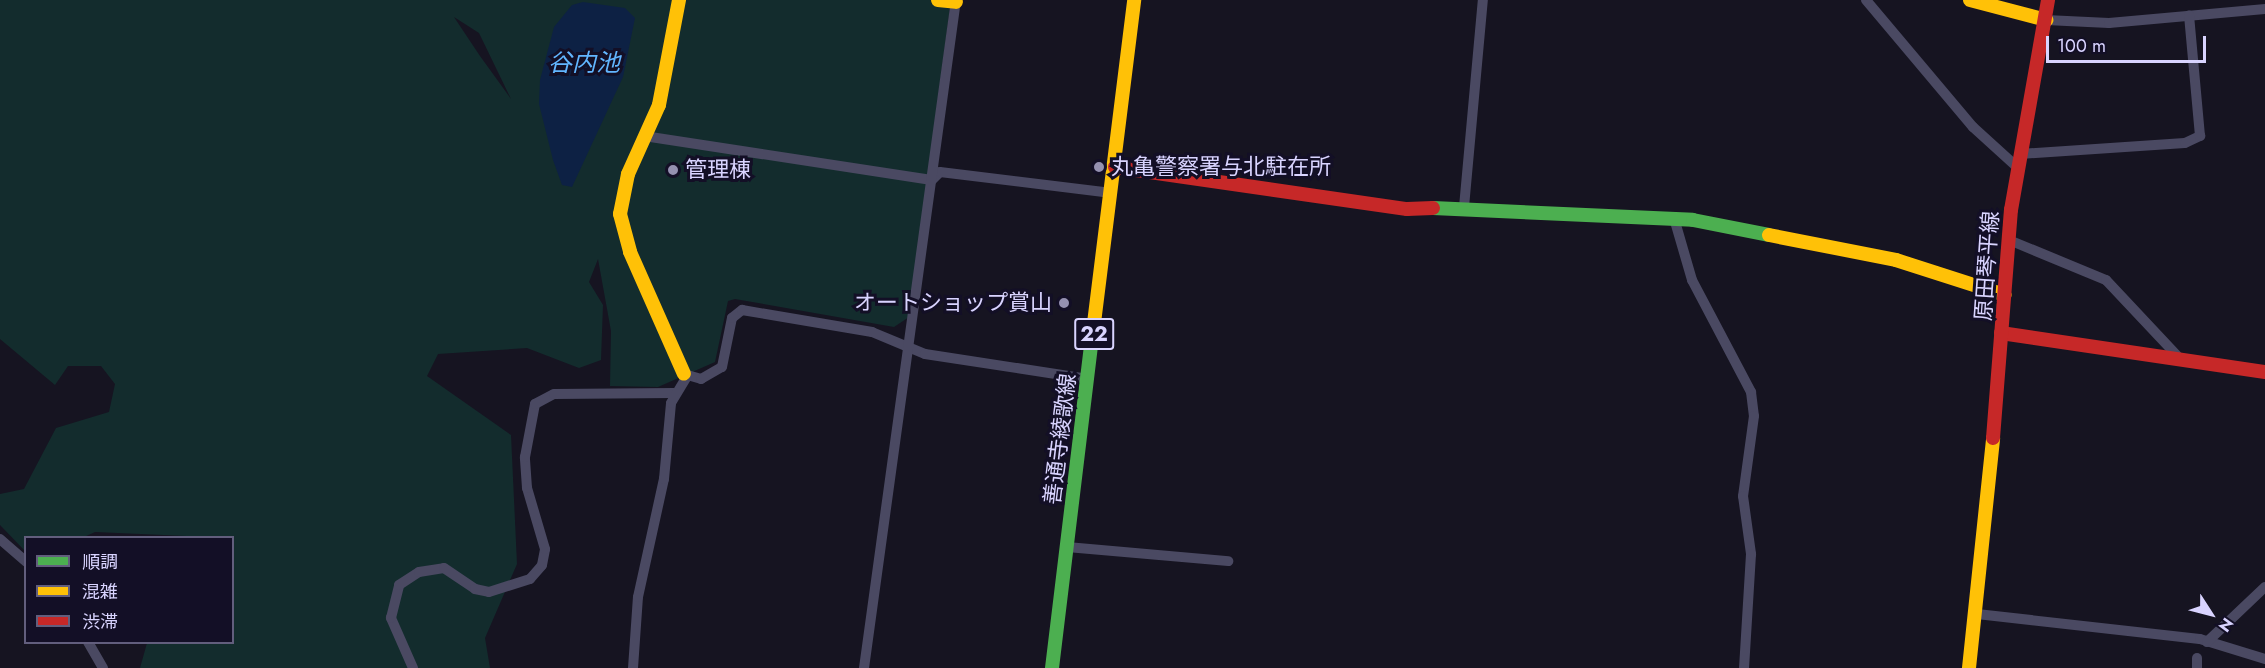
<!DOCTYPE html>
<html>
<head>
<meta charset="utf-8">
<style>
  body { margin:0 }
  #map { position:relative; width:2265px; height:668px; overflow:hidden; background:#161421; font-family:Jost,"Noto Sans JP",sans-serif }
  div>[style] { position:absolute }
  .green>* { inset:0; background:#132c2d }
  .water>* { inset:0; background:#0d2144 }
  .street>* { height:10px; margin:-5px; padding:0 5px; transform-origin:5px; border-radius:5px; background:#4a4962 }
  .fast>* { height:14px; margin:-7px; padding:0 7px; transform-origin:7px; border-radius:7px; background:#4caf50 }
  .slow>* { height:14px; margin:-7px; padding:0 7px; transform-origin:7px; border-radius:7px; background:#ffc107 }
  .jam>* { height:14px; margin:-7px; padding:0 7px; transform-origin:7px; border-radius:7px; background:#c62828 }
  .dots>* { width:16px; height:16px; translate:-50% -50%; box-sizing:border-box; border:3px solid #130f26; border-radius:50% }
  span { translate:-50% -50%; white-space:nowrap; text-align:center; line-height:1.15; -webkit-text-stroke:6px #130f26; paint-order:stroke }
  .shield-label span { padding:2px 4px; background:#130f26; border:2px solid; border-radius:4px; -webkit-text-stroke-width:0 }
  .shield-label { font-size:21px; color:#d9d4ff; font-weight:700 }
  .poi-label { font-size:22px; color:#d9d4ff }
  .left { translate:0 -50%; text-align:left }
  .right { translate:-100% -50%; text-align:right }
  .street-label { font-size:22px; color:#d9d4ff }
  .water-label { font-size:24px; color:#62b6ff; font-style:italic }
  .legend { position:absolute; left:24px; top:536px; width:210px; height:108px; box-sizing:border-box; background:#130f26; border:2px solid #625e7d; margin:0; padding:8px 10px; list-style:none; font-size:18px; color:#d9d4ff }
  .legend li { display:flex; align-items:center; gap:12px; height:30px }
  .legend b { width:30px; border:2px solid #625e7d }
  .north { position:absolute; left:2181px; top:584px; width:60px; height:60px; -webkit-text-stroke:4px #130f26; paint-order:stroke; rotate:126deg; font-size:16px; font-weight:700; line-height:24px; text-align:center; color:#d9d4ff }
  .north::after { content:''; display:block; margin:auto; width:21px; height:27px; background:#d9d4ff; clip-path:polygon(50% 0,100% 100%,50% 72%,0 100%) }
  .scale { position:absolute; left:2046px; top:36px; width:160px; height:27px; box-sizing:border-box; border:3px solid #d9d4ff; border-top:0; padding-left:8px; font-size:18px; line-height:21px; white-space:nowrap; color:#d9d4ff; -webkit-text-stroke:4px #130f26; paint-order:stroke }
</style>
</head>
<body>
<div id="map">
  <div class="green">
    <i style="clip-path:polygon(evenodd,0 0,951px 0,909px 317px,894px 327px,735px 299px,728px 301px,715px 362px,658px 387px,610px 386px,611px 331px,598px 259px,589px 282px,603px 305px,601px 360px,579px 368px,527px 348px,438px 354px,427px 376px,511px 435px,517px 564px,485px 638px,490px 668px,140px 668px,147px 643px,232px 642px,232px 538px,95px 532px,84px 537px,26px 538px,25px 551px,0 525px,0 494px,24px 489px,56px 428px,109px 412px,115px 384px,101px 366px,68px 366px,55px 385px,0 339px,0 0,454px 17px,479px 33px,511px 99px,480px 56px,454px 17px)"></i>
  </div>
  <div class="water">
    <i style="clip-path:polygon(583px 2px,625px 8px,635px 18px,623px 77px,572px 187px,562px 185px,553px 160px,539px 104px,540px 80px,554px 27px,572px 5px)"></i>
  </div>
  <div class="street">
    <i style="left:1866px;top:0;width:166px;rotate:49.9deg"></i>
    <i style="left:1973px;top:127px;width:61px;rotate:42.3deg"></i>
    <i style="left:2046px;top:20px;width:63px;rotate:2.7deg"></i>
    <i style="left:2109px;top:23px;width:157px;rotate:-5.1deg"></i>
    <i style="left:644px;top:136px;width:291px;rotate:8.7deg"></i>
    <i style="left:2020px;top:154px;width:165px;rotate:-3.8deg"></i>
    <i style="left:2185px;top:143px;width:17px;rotate:-25deg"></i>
    <i style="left:2200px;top:136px;width:121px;rotate:-95.2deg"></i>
    <i style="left:932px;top:180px;width:11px;rotate:-45deg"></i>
    <i style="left:940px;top:172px;width:173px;rotate:7deg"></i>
    <i style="left:1464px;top:207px;width:208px;rotate:-84.8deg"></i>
    <i style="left:1674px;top:218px;width:65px;rotate:73.8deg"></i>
    <i style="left:1692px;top:280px;width:127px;rotate:62.2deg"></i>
    <i style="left:1751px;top:392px;width:24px;rotate:83deg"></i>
    <i style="left:1754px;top:416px;width:81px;rotate:97.8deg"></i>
    <i style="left:1743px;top:496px;width:59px;rotate:82.1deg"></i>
    <i style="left:1751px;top:554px;width:114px;rotate:93.5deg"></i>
    <i style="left:2009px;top:240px;width:105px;rotate:22.4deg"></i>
    <i style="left:2106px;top:280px;width:110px;rotate:46.8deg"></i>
    <i style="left:684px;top:374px;width:18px;rotate:16deg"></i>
    <i style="left:701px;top:379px;width:24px;rotate:-30deg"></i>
    <i style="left:722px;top:367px;width:50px;rotate:-78.5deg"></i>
    <i style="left:732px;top:318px;width:13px;rotate:-39deg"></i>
    <i style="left:742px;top:310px;width:132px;rotate:9.6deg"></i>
    <i style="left:872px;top:332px;width:57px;rotate:22.5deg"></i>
    <i style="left:925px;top:354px;width:165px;rotate:8.7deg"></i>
    <i style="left:0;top:539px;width:35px;rotate:41deg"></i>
    <i style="left:1067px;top:547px;width:162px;rotate:5deg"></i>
    <i style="left:1977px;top:614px;width:224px;rotate:6.4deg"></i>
    <i style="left:2200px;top:639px;width:68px;rotate:17.1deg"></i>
    <i style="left:88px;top:642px;width:30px;rotate:60deg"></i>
    <i style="left:2207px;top:642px;width:80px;rotate:-43.5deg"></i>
    <i style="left:413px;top:668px;width:55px;rotate:-113.7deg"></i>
    <i style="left:391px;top:618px;width:34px;rotate:-76deg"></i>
    <i style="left:399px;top:585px;width:24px;rotate:-33deg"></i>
    <i style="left:419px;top:572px;width:25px;rotate:-9deg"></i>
    <i style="left:444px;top:568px;width:37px;rotate:34deg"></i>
    <i style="left:475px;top:589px;width:14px;rotate:12deg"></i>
    <i style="left:489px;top:592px;width:43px;rotate:-17.6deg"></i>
    <i style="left:530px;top:579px;width:18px;rotate:-49deg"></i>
    <i style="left:542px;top:565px;width:16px;rotate:-79deg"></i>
    <i style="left:545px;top:549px;width:64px;rotate:-106.4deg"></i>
    <i style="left:527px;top:488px;width:31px;rotate:-94deg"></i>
    <i style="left:525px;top:457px;width:54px;rotate:-79.3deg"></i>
    <i style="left:535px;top:404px;width:21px;rotate:-28deg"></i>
    <i style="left:554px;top:394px;width:120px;rotate:-0.5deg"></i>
    <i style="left:633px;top:668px;width:71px;rotate:-86deg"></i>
    <i style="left:638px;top:597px;width:121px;rotate:-77.6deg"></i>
    <i style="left:664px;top:479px;width:76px;rotate:-84.7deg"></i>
    <i style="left:671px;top:403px;width:31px;rotate:-59deg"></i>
    <i style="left:864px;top:668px;width:674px;rotate:-82.16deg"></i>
    <i style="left:2197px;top:668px;width:10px;rotate:-90deg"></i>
  </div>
  <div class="fast">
    <i style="left:1433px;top:208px;width:260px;rotate:2.6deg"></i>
    <i style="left:1693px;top:220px;width:77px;rotate:11.2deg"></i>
    <i style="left:1052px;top:668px;width:339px;rotate:-83.1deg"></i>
  </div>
  <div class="slow">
    <i style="left:679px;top:0;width:107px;rotate:100.8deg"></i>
    <i style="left:659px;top:105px;width:76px;rotate:114.2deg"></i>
    <i style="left:628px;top:174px;width:41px;rotate:101.3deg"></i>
    <i style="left:620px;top:214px;width:39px;rotate:75deg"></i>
    <i style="left:630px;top:252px;width:133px;rotate:66.1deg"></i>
    <i style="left:938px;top:0;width:18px;rotate:6deg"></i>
    <i style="left:1970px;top:0;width:79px;rotate:14.7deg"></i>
    <i style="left:1769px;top:235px;width:129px;rotate:11.1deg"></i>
    <i style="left:1896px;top:260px;width:114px;rotate:17.8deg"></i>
    <i style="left:1093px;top:331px;width:334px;rotate:-82.9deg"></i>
    <i style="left:1969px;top:668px;width:231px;rotate:-84deg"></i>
  </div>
  <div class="jam">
    <i style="left:1115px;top:167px;width:295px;rotate:8.2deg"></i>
    <i style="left:1407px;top:209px;width:26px;rotate:-2deg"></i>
    <i style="left:2001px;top:333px;width:267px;rotate:8.4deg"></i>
    <i style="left:1993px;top:438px;width:229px;rotate:-85.5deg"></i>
    <i style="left:2011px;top:210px;width:213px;rotate:-80deg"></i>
  </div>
  <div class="dots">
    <i style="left:1099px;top:167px;background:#9591b1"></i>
    <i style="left:673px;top:170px;background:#9591b1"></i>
    <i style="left:1064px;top:303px;background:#9591b1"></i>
  </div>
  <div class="shield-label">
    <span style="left:1094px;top:334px">22</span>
  </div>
  <div class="poi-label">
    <span class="left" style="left:1111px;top:167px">丸亀警察署与北駐在所</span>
    <span class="left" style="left:685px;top:170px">管理棟</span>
    <span class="right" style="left:1052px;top:303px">オートショップ賞山</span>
  </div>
  <div class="street-label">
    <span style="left:1987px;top:266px;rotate:-86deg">原田琴平線</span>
    <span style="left:1060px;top:439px;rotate:-83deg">善通寺綾歌線</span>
  </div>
  <div class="water-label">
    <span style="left:584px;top:63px">谷内池</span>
  </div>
  <ul class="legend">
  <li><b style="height:8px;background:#4caf50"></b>順調</li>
  <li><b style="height:8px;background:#ffc107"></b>混雑</li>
  <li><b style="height:8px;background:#c62828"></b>渋滞</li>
  </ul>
  <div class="north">N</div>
  <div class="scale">100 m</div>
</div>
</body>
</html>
